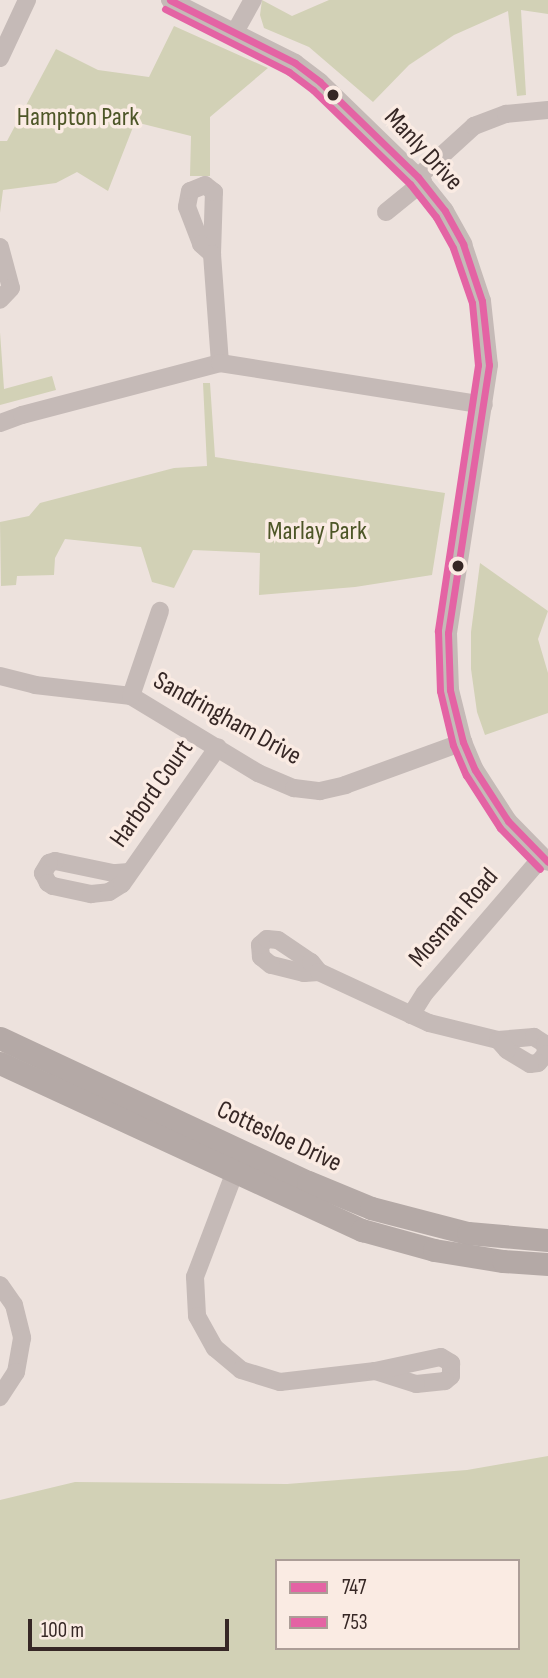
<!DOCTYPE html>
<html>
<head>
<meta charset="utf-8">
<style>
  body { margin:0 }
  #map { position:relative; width:548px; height:1678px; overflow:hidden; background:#ede2dd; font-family:"Sofia Sans Condensed",sans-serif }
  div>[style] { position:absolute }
  .green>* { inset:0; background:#d2d1b6 }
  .minor>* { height:18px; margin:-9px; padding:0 9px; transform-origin:9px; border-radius:9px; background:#c5bab7 }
  .major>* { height:23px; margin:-11.5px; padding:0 11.5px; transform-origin:11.5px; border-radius:11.5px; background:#b4a9a6 }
  .bus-1>* { height:7px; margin:-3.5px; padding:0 3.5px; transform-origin:3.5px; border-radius:3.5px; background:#e463a4 }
  .bus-2>* { height:7px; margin:-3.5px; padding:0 3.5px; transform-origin:3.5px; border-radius:3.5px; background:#e463a4 }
  .dots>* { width:19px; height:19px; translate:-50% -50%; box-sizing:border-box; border:4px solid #faebe3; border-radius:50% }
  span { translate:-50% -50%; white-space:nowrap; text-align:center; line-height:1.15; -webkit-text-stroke:7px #faebe3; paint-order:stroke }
  .park-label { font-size:26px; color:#4d5627 }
  .street-label { font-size:26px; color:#362725 }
  .legend { position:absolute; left:275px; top:1559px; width:245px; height:91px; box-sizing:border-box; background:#faebe3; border:2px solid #ac9d97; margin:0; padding:9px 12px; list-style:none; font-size:21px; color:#362725 }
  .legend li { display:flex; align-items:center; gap:14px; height:35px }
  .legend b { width:35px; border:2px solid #ac9d97 }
  .scale { position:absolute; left:28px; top:1619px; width:201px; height:32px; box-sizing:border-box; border:4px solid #362725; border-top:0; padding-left:9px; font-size:21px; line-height:24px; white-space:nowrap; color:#362725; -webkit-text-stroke:5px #faebe3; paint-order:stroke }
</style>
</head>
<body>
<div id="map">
  <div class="green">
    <i style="clip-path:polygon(262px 0,292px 16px,329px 0,548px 0,548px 14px,521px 10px,526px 95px,517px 96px,508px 11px,454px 35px,409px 65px,373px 102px,309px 47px,264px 28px,260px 15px)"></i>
    <i style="clip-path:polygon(174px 26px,268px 68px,210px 117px,210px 176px,190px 176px,191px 136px,135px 122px,108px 191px,77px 172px,56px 183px,3px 190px,0 213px,0 141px,7px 141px,56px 49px,98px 70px,149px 77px)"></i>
    <i style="clip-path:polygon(0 332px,4px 389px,52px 376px,56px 390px,0 405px)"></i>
    <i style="clip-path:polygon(203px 383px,210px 383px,215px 457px,445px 493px,432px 575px,355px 587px,259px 595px,260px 553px,193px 550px,174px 588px,152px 582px,141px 547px,65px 539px,55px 558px,54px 575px,17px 576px,16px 585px,1px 586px,0 522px,29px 516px,40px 503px,174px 468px,207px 466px)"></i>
    <i style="clip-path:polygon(480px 563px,548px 611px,538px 639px,548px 673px,548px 713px,485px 735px,477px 712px,471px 669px,471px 632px)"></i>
    <i style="clip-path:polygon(evenodd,548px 1456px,548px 1678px,0 1678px,0 1500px,75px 1482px,287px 1484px,467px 1470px,548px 1456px,277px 1561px,518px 1561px,518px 1648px,277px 1648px,277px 1561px)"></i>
  </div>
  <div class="minor">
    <i style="left:170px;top:0;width:140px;rotate:26.7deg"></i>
    <i style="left:295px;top:63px;width:31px;rotate:37deg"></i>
    <i style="left:320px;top:82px;width:136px;rotate:44.1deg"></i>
    <i style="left:418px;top:177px;width:43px;rotate:51.5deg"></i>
    <i style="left:445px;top:211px;width:38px;rotate:61deg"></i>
    <i style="left:463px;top:244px;width:60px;rotate:71.6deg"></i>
    <i style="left:482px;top:301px;width:64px;rotate:83.8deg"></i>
    <i style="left:489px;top:365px;width:271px;rotate:98.7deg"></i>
    <i style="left:448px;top:633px;width:57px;rotate:88deg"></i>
    <i style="left:450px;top:690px;width:54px;rotate:76deg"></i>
    <i style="left:463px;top:742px;width:30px;rotate:67deg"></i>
    <i style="left:475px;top:770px;width:61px;rotate:57.1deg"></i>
    <i style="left:508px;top:821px;width:57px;rotate:45.7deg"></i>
    <i style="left:235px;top:32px;width:37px;rotate:-61deg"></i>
    <i style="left:0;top:58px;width:64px;rotate:-65deg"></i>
    <i style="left:418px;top:177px;width:76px;rotate:-42.3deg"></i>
    <i style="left:474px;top:126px;width:34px;rotate:-21deg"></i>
    <i style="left:506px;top:114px;width:42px;rotate:-5.4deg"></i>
    <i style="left:386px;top:212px;width:48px;rotate:-39deg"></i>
    <i style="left:0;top:247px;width:42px;rotate:75deg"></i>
    <i style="left:11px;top:288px;width:16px;rotate:133deg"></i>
    <i style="left:212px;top:254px;width:62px;rotate:-88.2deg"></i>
    <i style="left:214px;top:192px;width:11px;rotate:-142deg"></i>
    <i style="left:205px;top:185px;width:16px;rotate:158deg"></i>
    <i style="left:190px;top:191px;width:16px;rotate:101deg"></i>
    <i style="left:187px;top:207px;width:40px;rotate:69deg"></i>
    <i style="left:201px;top:244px;width:15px;rotate:42deg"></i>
    <i style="left:212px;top:254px;width:109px;rotate:85.8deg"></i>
    <i style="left:0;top:423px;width:23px;rotate:-20deg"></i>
    <i style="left:22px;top:415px;width:205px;rotate:-14.7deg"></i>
    <i style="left:220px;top:363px;width:267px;rotate:9deg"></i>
    <i style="left:0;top:676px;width:36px;rotate:14deg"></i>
    <i style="left:35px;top:685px;width:97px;rotate:6.5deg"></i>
    <i style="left:131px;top:696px;width:149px;rotate:31.2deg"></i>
    <i style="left:258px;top:773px;width:39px;rotate:23deg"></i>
    <i style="left:294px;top:788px;width:26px;rotate:7deg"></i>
    <i style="left:320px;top:791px;width:26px;rotate:-13deg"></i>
    <i style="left:345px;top:785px;width:126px;rotate:-20deg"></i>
    <i style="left:131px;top:696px;width:90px;rotate:-71.2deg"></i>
    <i style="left:129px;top:872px;width:16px;rotate:176deg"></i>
    <i style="left:113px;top:873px;width:59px;rotate:-168.3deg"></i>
    <i style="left:55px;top:861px;width:6px;rotate:162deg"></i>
    <i style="left:49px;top:863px;width:12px;rotate:121deg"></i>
    <i style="left:43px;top:873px;width:11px;rotate:63deg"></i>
    <i style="left:48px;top:883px;width:6px;rotate:31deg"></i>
    <i style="left:53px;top:886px;width:39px;rotate:12deg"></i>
    <i style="left:91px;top:894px;width:18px;rotate:-6deg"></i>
    <i style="left:109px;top:892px;width:15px;rotate:-32deg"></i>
    <i style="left:122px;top:884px;width:167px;rotate:-55deg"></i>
    <i style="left:319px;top:972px;width:15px;rotate:176deg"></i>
    <i style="left:304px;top:973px;width:34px;rotate:-166deg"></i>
    <i style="left:271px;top:965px;width:13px;rotate:-141deg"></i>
    <i style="left:261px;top:957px;width:12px;rotate:-95deg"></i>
    <i style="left:260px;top:945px;width:9px;rotate:-41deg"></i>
    <i style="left:267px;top:939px;width:11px;rotate:5deg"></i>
    <i style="left:278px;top:940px;width:40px;rotate:34deg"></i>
    <i style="left:311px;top:962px;width:13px;rotate:51deg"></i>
    <i style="left:319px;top:972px;width:121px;rotate:24.9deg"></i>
    <i style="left:429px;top:1023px;width:71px;rotate:13.8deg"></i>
    <i style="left:498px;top:1040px;width:36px;rotate:-5deg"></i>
    <i style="left:534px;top:1037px;width:13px;rotate:32deg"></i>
    <i style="left:545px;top:1044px;width:10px;rotate:84deg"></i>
    <i style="left:546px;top:1054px;width:12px;rotate:132deg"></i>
    <i style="left:538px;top:1063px;width:8px;rotate:173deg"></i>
    <i style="left:530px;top:1064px;width:27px;rotate:-149deg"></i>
    <i style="left:507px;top:1050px;width:13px;rotate:-132deg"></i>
    <i style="left:411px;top:1015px;width:26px;rotate:-58deg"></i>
    <i style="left:425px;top:993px;width:178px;rotate:-49.3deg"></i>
    <i style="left:239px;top:1161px;width:124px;rotate:110.8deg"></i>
    <i style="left:195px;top:1277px;width:39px;rotate:87deg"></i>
    <i style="left:197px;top:1316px;width:37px;rotate:61deg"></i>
    <i style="left:215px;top:1348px;width:34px;rotate:40deg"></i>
    <i style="left:241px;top:1370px;width:41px;rotate:17.1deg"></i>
    <i style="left:280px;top:1382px;width:96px;rotate:-6.6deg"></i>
    <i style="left:0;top:1285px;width:24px;rotate:55deg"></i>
    <i style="left:14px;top:1305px;width:34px;rotate:76deg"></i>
    <i style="left:22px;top:1338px;width:35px;rotate:100deg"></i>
    <i style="left:16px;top:1372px;width:30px;rotate:123deg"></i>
    <i style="left:441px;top:1357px;width:12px;rotate:31deg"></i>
    <i style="left:451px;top:1363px;width:13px;rotate:90deg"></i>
    <i style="left:451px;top:1376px;width:8px;rotate:140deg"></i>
    <i style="left:445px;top:1381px;width:29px;rotate:174deg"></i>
    <i style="left:416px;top:1384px;width:43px;rotate:-162.4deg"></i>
    <i style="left:375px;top:1371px;width:67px;rotate:-12deg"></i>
  </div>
  <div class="major">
    <i style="left:0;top:1038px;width:340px;rotate:25.1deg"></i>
    <i style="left:308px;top:1182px;width:68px;rotate:22.4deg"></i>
    <i style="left:371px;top:1208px;width:100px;rotate:14.5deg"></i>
    <i style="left:468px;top:1233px;width:80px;rotate:5deg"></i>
    <i style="left:0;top:1063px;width:399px;rotate:24.8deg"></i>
    <i style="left:362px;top:1230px;width:75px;rotate:15.5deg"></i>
    <i style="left:434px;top:1250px;width:70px;rotate:9.1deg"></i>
    <i style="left:503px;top:1261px;width:45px;rotate:3.8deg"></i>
  </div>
  <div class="bus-1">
    <i style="left:170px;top:0;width:140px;rotate:26.7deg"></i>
    <i style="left:295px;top:63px;width:31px;rotate:37deg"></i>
    <i style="left:320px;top:82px;width:136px;rotate:44.1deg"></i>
    <i style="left:418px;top:177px;width:43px;rotate:51.5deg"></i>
    <i style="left:445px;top:211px;width:38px;rotate:61deg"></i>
    <i style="left:463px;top:244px;width:60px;rotate:71.6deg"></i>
    <i style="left:482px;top:301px;width:64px;rotate:83.8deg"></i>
    <i style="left:489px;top:365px;width:271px;rotate:98.7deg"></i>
    <i style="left:448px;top:633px;width:57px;rotate:88deg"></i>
    <i style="left:450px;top:690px;width:54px;rotate:76deg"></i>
    <i style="left:463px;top:742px;width:30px;rotate:67deg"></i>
    <i style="left:475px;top:770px;width:61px;rotate:57.1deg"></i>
    <i style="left:508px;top:821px;width:57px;rotate:45.7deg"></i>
  </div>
  <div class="bus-2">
    <i style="left:165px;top:9px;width:139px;rotate:26.9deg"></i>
    <i style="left:289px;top:72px;width:30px;rotate:37deg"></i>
    <i style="left:313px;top:90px;width:135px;rotate:44.1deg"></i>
    <i style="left:410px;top:184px;width:42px;rotate:51.8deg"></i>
    <i style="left:436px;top:217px;width:35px;rotate:61deg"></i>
    <i style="left:453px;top:248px;width:58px;rotate:70.9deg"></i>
    <i style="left:472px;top:303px;width:62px;rotate:84.5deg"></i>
    <i style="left:478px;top:365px;width:269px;rotate:98.6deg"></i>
    <i style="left:438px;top:631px;width:60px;rotate:88.1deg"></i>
    <i style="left:440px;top:691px;width:56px;rotate:76.5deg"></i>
    <i style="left:453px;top:745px;width:33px;rotate:67deg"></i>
    <i style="left:466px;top:775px;width:63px;rotate:57.3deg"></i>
    <i style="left:500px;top:828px;width:57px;rotate:45.7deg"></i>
  </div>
  <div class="dots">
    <i style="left:333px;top:95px;background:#362725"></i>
    <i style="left:458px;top:566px;background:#362725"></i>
  </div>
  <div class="park-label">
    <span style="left:78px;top:118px">Hampton Park</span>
    <span style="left:317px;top:532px">Marlay Park</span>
  </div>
  <div class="street-label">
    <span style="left:423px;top:150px;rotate:47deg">Manly Drive</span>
    <span style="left:227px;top:719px;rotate:29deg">Sandringham Drive</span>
    <span style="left:152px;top:794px;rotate:-55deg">Harbord Court</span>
    <span style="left:454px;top:918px;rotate:-49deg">Mosman Road</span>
    <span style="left:279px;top:1137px;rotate:25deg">Cottesloe Drive</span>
  </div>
  <ul class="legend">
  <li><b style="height:9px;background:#e463a4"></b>747</li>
  <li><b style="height:9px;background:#e463a4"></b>753</li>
  </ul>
  <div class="scale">100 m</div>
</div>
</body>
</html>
